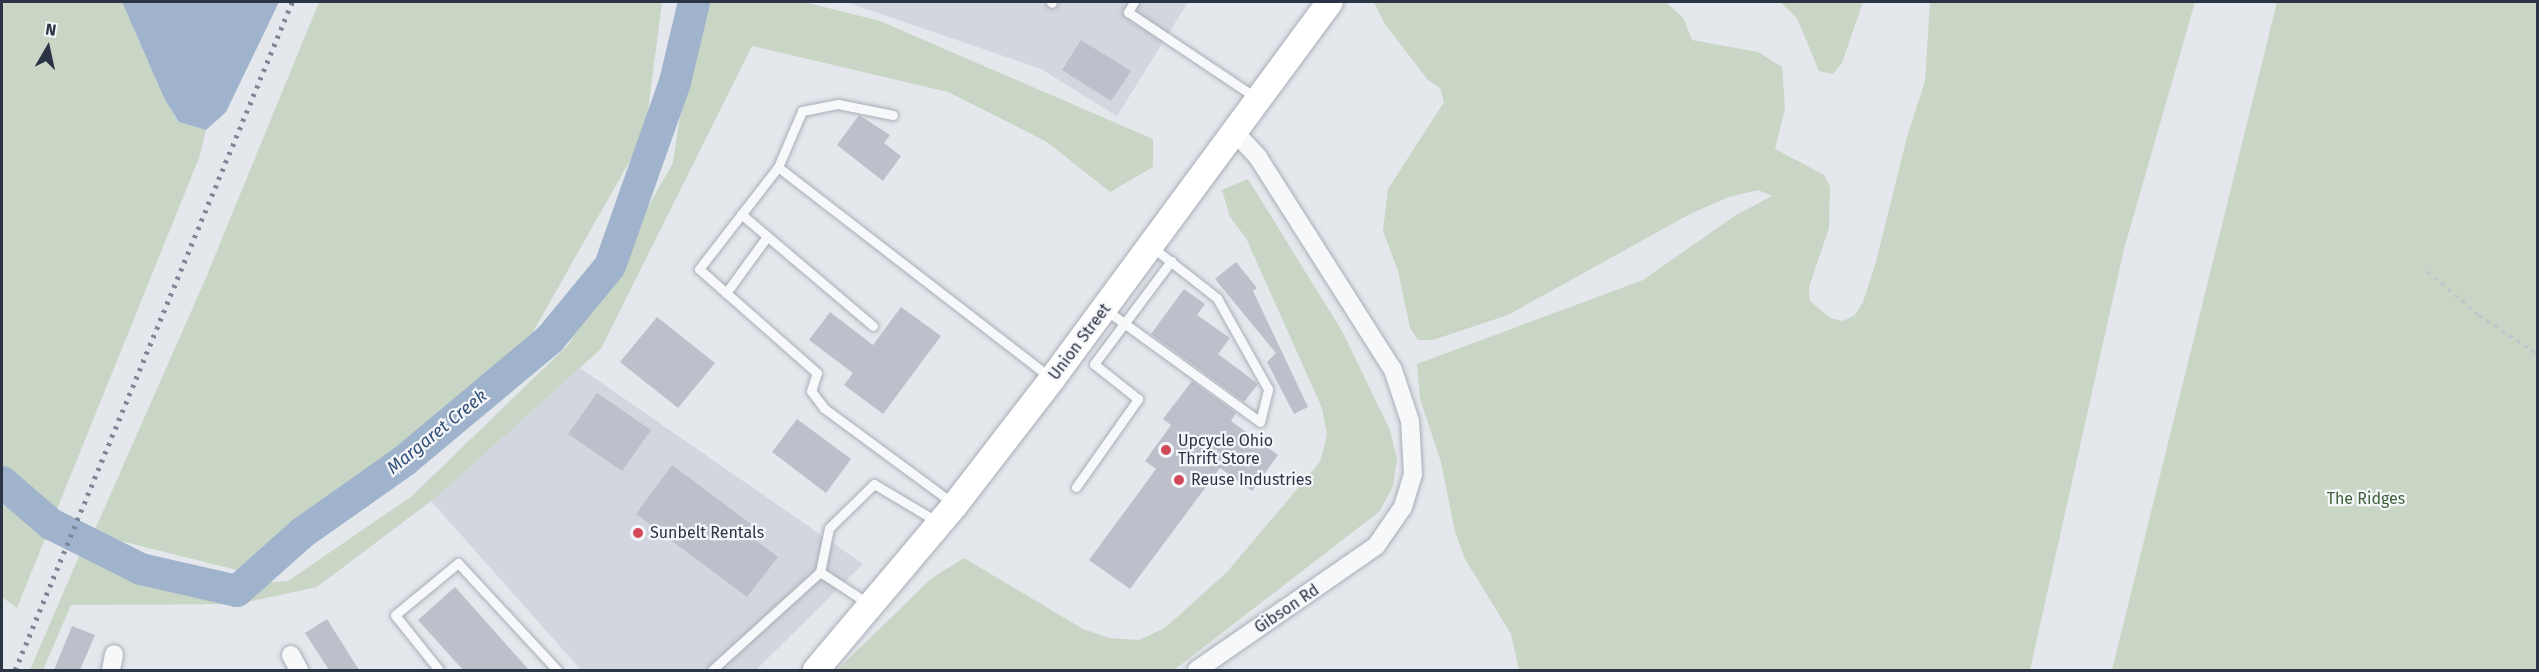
<!DOCTYPE html>
<html>
<head>
<meta charset="utf-8">
<style>
  body { margin:0 }
  #map { position:relative; width:2539px; height:672px; overflow:hidden; background:#e4e7ec; font-family:"Fira Sans",sans-serif }
  div>[style] { position:absolute }
  .built>* { inset:0; background:#d2d6de }
  .green>* { inset:0; background:#c9d6c5 }
  .water>* { inset:0; background:#9fb4cc }
  .river>* { height:32px; margin:-16px; padding:0 16px; transform-origin:16px; border-radius:16px; background:#9fb4cc }
  .building>* { inset:0; background:#bbc0ca }
  .path>* { height:3px; margin-top:-1.5px; transform-origin:0; background:repeating-linear-gradient(90deg,#c2c5cb 0 4.5px,transparent 0 9px) }
  .roads { filter:drop-shadow(0 0 2px #a9aeb7) drop-shadow(0 0 2px #a9aeb7) }
  .lane>* { height:9px; margin:-4.5px; padding:0 4.5px; transform-origin:4.5px; border-radius:4.5px; background:#f7f8fa }
  .street>* { height:18px; margin:-9px; padding:0 9px; transform-origin:9px; border-radius:9px; background:#f7f8fa }
  .secondary>* { height:26px; margin:-13px; padding:0 13px; transform-origin:13px; border-radius:13px; background:#fff }
  .rail>* { height:4.5px; margin-top:-2.25px; transform-origin:0; background:repeating-linear-gradient(90deg,#7d8696 0 3px,transparent 0 9px) }
  .dots>* { width:16px; height:16px; translate:-50% -50%; box-sizing:border-box; border:3px solid #f4f6f9; border-radius:50% }
  span { translate:-50% -50%; white-space:nowrap; text-align:center; line-height:1.15; -webkit-text-stroke:4.5px #f4f6f9; paint-order:stroke }
  .street-label { font-size:16px; color:#2b3445 }
  .poi-label { font-size:16px; color:#2b3445 }
  .left { translate:0 -50%; text-align:left }
  .park-label { font-size:16px; color:#3f6138 }
  .water-label { font-size:18px; color:#34527a; font-style:italic }
  .frame { position:absolute; inset:0; border:3px solid #2b3445; pointer-events:none }
  .north { position:absolute; left:18px; top:18px; width:60px; height:60px; -webkit-text-stroke:4px #f4f6f9; paint-order:stroke; rotate:9deg; font-size:16px; font-weight:700; line-height:24px; text-align:center; color:#2b3445 }
  .north::after { content:''; display:block; margin:auto; width:21px; height:27px; background:#2b3445; clip-path:polygon(50% 0,100% 100%,50% 72%,0 100%) }
</style>
</head>
<body>
<div id="map">
  <div class="built">
    <i style="clip-path:polygon(846px 2px,1188px 2px,1117px 116px,1041px 69px)"></i>
    <i style="clip-path:polygon(580px 368px,863px 564px,756px 670px,581px 670px,431px 501px)"></i>
  </div>
  <div class="green">
    <i style="clip-path:polygon(2px 2px,122px 2px,165px 100px,179px 122px,206px 130px,199px 158px,17px 608px,2px 597px)"></i>
    <i style="clip-path:polygon(319px 2px,662px 2px,645px 134px,521px 353px,257px 575px,93px 534px,205px 280px)"></i>
    <i style="clip-path:polygon(697px 2px,804px 2px,880px 21px,1153px 139px,1153px 167px,1110px 192px,1047px 142px,948px 92px,752px 46px,601px 349px,435px 498px,317px 587px,237px 604px,71px 605px,43px 670px,30px 670px,80px 554px,160px 566px,219px 586px,288px 581px,412px 496px,569px 344px,673px 163px)"></i>
    <i style="clip-path:polygon(1374px 2px,1666px 2px,1684px 19px,1692px 40px,1758px 52px,1782px 67px,1785px 108px,1775px 149px,1824px 175px,1830px 187px,1829px 228px,1809px 287px,1810px 301px,1830px 318px,1843px 321px,1855px 315px,1863px 302px,1876px 262px,1907px 137px,1925px 81px,1930px 2px,2195px 2px,2124px 249px,2030px 670px,1519px 670px,1511px 634px,1465px 559px,1455px 532px,1441px 462px,1420px 399px,1417px 364px,1643px 280px,1736px 215px,1772px 196px,1758px 190px,1729px 197px,1690px 214px,1508px 315px,1433px 340px,1418px 340px,1410px 328px,1398px 271px,1383px 231px,1388px 189px,1444px 102px,1440px 88px,1428px 80px,1384px 23px)"></i>
    <i style="clip-path:polygon(1780px 2px,1863px 2px,1842px 63px,1833px 74px,1819px 71px,1797px 18px)"></i>
    <i style="clip-path:polygon(2277px 2px,2537px 2px,2537px 670px,2112px 670px)"></i>
    <i style="clip-path:polygon(1248px 179px,1342px 331px,1390px 430px,1397px 459px,1393px 486px,1380px 511px,1174px 670px,837px 670px,932px 578px,964px 558px,1083px 629px,1109px 638px,1139px 640px,1165px 628px,1227px 572px,1320px 462px,1327px 435px,1322px 408px,1246px 238px,1230px 217px,1222px 190px)"></i>
  </div>
  <div class="water">
    <i style="clip-path:polygon(122px 2px,279px 2px,226px 112px,206px 130px,179px 122px,165px 100px)"></i>
  </div>
  <div class="river">
    <i style="left:2px;top:482px;width:65px;rotate:40.6deg"></i>
    <i style="left:51px;top:524px;width:101px;rotate:26.6deg"></i>
    <i style="left:141px;top:569px;width:98px;rotate:12.9deg"></i>
    <i style="left:237px;top:591px;width:87px;rotate:-41.7deg"></i>
    <i style="left:302px;top:533px;width:125px;rotate:-35.2deg"></i>
    <i style="left:404px;top:461px;width:190px;rotate:-39.9deg"></i>
    <i style="left:550px;top:339px;width:94px;rotate:-50.6deg"></i>
    <i style="left:610px;top:266px;width:195px;rotate:-70.5deg"></i>
    <i style="left:675px;top:82px;width:82px;rotate:-76.6deg"></i>
  </div>
  <div class="building">
    <i style="clip-path:polygon(1081px 40px,1131px 71px,1111px 101px,1062px 70px)"></i>
    <i style="clip-path:polygon(859px 115px,890px 135px,884px 143px,901px 156px,883px 181px,837px 145px)"></i>
    <i style="clip-path:polygon(1236px 262px,1257px 288px,1253px 291px,1308px 407px,1294px 414px,1267px 362px,1276px 353px,1215px 279px)"></i>
    <i style="clip-path:polygon(1184px 289px,1205px 304px,1197px 315px,1230px 338px,1218px 354px,1258px 384px,1244px 402px,1151px 334px)"></i>
    <i style="clip-path:polygon(901px 307px,941px 336px,883px 414px,844px 385px,853px 373px,809px 340px,830px 312px,873px 345px)"></i>
    <i style="clip-path:polygon(657px 317px,715px 363px,678px 408px,620px 362px)"></i>
    <i style="clip-path:polygon(1192px 381px,1236px 413px,1231px 421px,1278px 455px,1252px 491px,1220px 468px,1130px 589px,1089px 560px,1156px 469px,1145px 461px,1171px 425px,1163px 419px)"></i>
    <i style="clip-path:polygon(597px 393px,651px 430px,622px 471px,568px 434px)"></i>
    <i style="clip-path:polygon(797px 419px,851px 459px,826px 493px,772px 452px)"></i>
    <i style="clip-path:polygon(672px 465px,751px 524px,745px 532px,778px 557px,747px 597px,636px 514px)"></i>
    <i style="clip-path:polygon(455px 587px,529px 670px,463px 670px,418px 620px)"></i>
    <i style="clip-path:polygon(327px 619px,359px 670px,329px 670px,305px 633px)"></i>
    <i style="clip-path:polygon(72px 626px,95px 635px,80px 670px,54px 670px)"></i>
  </div>
  <div class="path">
    <i style="left:2427px;top:271px;width:68px;rotate:40.2deg"></i>
    <i style="left:2479px;top:315px;width:71px;rotate:33.5deg"></i>
  </div>
  <div class="roads">
    <div class="lane">
      <i style="left:1051px;top:2px;width:1px;rotate:45deg"></i>
      <i style="left:1134px;top:2px;width:12px;rotate:121deg"></i>
      <i style="left:1128px;top:12px;width:156px;rotate:33.8deg"></i>
      <i style="left:778px;top:167px;width:61px;rotate:-66.8deg"></i>
      <i style="left:802px;top:111px;width:37px;rotate:-11deg"></i>
      <i style="left:838px;top:104px;width:56px;rotate:11.3deg"></i>
      <i style="left:741px;top:214px;width:173px;rotate:40.3deg"></i>
      <i style="left:726px;top:293px;width:68px;rotate:-54deg"></i>
      <i style="left:1106px;top:310px;width:190px;rotate:36deg"></i>
      <i style="left:1260px;top:422px;width:34px;rotate:-76deg"></i>
      <i style="left:1268px;top:389px;width:104px;rotate:-119.3deg"></i>
      <i style="left:1217px;top:298px;width:83px;rotate:-141.9deg"></i>
      <i style="left:1076px;top:487px;width:108px;rotate:-54.8deg"></i>
      <i style="left:1138px;top:399px;width:56px;rotate:-141.5deg"></i>
      <i style="left:1094px;top:364px;width:129px;rotate:-53.2deg"></i>
      <i style="left:954px;top:504px;width:162px;rotate:-143.6deg"></i>
      <i style="left:824px;top:408px;width:21px;rotate:-127deg"></i>
      <i style="left:811px;top:391px;width:19px;rotate:-72deg"></i>
      <i style="left:817px;top:373px;width:157px;rotate:-138.6deg"></i>
      <i style="left:699px;top:269px;width:129px;rotate:-52.2deg"></i>
      <i style="left:778px;top:167px;width:344px;rotate:37.7deg"></i>
      <i style="left:820px;top:572px;width:45px;rotate:-78.4deg"></i>
      <i style="left:829px;top:528px;width:63px;rotate:-44.4deg"></i>
      <i style="left:874px;top:484px;width:74px;rotate:30.7deg"></i>
      <i style="left:439px;top:670px;width:70px;rotate:-128.7deg"></i>
      <i style="left:395px;top:615px;width:82px;rotate:-39.5deg"></i>
      <i style="left:458px;top:563px;width:146px;rotate:47.2deg"></i>
      <i style="left:712px;top:670px;width:146px;rotate:-42.2deg"></i>
      <i style="left:820px;top:572px;width:59px;rotate:33.1deg"></i>
    </div>
    <div class="street">
      <i style="left:291px;top:655px;width:17px;rotate:62deg"></i>
      <i style="left:111px;top:670px;width:16px;rotate:-79deg"></i>
      <i style="left:1197px;top:670px;width:218px;rotate:-34.7deg"></i>
      <i style="left:1376px;top:546px;width:47px;rotate:-55.3deg"></i>
      <i style="left:1403px;top:507px;width:34px;rotate:-73deg"></i>
      <i style="left:1413px;top:474px;width:53px;rotate:-93.2deg"></i>
      <i style="left:1410px;top:421px;width:54px;rotate:-108.4deg"></i>
      <i style="left:1393px;top:370px;width:252px;rotate:-122.4deg"></i>
      <i style="left:1258px;top:157px;width:33px;rotate:-133deg"></i>
    </div>
    <div class="secondary">
      <i style="left:816px;top:670px;width:216px;rotate:-49.9deg"></i>
      <i style="left:955px;top:505px;width:159px;rotate:-52.4deg"></i>
      <i style="left:1052px;top:379px;width:468px;rotate:-53.6deg"></i>
    </div>
  </div>
  <div class="rail">
    <i style="left:15px;top:670px;width:723px;rotate:-67.48deg"></i>
  </div>
  <div class="dots">
    <i style="left:1166px;top:450px;background:#d1495b"></i>
    <i style="left:1179px;top:480px;background:#d1495b"></i>
    <i style="left:638px;top:533px;background:#d1495b"></i>
  </div>
  <div class="street-label">
    <span style="left:1080px;top:342px;rotate:-53deg">Union Street</span>
    <span style="left:1287px;top:609px;rotate:-34deg">Gibson Rd</span>
  </div>
  <div class="poi-label">
    <span class="left" style="left:1178px;top:450px">Upcycle Ohio<br>Thrift Store</span>
    <span class="left" style="left:1191px;top:480px">Reuse Industries</span>
    <span class="left" style="left:650px;top:533px">Sunbelt Rentals</span>
  </div>
  <div class="park-label">
    <span style="left:2366px;top:499px">The Ridges</span>
  </div>
  <div class="water-label">
    <span style="left:437px;top:432px;rotate:-39deg">Margaret Creek</span>
  </div>
  <div class="frame"></div>
  <div class="north">N</div>
</div>
</body>
</html>
